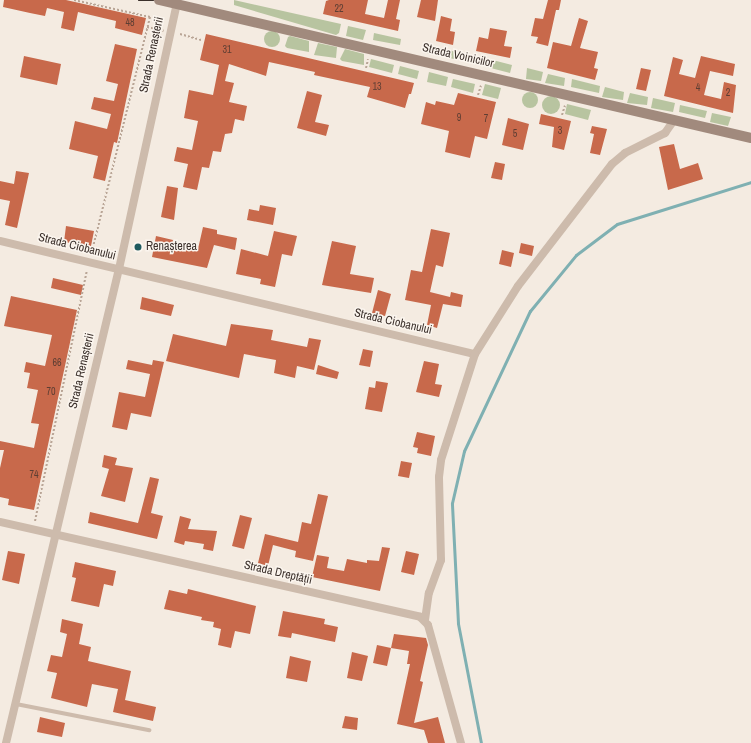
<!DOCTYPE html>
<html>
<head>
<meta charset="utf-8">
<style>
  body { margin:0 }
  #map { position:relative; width:751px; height:743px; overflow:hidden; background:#f4ebe1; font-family:"Archivo Narrow",sans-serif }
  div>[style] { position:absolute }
  .green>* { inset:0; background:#b8c4a0 }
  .round { border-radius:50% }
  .stream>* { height:3px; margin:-1.5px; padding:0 1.5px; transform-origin:1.5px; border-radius:1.5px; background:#7fb0b2 }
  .building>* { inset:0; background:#c8694b }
  .path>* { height:2px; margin-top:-1px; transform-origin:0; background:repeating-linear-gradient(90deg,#b9a596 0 2px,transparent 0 4px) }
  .lane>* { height:4px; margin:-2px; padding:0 2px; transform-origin:2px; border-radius:2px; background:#cdbbac }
  .street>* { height:8px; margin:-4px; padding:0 4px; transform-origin:4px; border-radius:4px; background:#cdbbac }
  .secondary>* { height:10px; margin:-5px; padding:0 5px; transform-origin:5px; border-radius:5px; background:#a18a7d }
  .tram>* { height:1px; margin:-0.5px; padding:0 0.5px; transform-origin:0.5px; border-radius:0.5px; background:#3b302b }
  .dots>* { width:11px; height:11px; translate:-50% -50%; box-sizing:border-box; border:2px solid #fbf5ee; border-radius:50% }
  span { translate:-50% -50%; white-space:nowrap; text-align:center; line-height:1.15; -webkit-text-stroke:3px #fbf5ee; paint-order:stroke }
  .number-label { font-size:10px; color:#5e3e33 }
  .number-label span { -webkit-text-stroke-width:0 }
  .street-label { font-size:12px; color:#3b302b }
  .poi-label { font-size:12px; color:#3b302b }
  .left { translate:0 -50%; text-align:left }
</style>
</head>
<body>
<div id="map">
  <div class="green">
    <i style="clip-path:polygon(234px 0,341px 24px,339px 33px,336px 35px,234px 5px)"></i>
    <i style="clip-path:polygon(348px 26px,366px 30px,363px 40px,346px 36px)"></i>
    <i class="round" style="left:264px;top:31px;width:16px;height:16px"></i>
    <i style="clip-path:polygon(374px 33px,401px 39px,400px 45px,373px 40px)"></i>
    <i style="clip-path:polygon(290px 36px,309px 41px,309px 52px,287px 48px,285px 46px,288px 37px)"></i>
    <i style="clip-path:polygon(318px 43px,337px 47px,336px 58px,314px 55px)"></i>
    <i style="clip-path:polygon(429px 45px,456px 52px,454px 59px,427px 53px)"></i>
    <i style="clip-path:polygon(345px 49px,364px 54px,364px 65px,342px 61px,340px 59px)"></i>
    <i style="clip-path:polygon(477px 56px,512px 65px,510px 73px,475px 64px)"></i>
    <i style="clip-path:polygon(371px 59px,394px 65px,392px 73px,369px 67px)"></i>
    <i style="clip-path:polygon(400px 66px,419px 71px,417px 79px,398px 74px)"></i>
    <i style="clip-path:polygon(527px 68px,543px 72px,541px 81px,526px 79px)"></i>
    <i style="clip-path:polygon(429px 72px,448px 77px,446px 86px,427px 82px)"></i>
    <i style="clip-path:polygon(548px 74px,565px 78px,564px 86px,545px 83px)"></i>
    <i style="clip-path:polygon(453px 79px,475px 84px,473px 93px,451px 87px)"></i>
    <i style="clip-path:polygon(572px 79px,600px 86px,599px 93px,571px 87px)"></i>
    <i style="clip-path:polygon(485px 84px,501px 88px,498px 99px,482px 95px)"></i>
    <i style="clip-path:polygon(605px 87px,624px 92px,623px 100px,602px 97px)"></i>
    <i class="round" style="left:522px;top:92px;width:16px;height:16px"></i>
    <i style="clip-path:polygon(630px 93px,648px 97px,647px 105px,627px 103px)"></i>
    <i class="round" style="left:542px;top:96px;width:18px;height:18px"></i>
    <i style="clip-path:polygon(653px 98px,675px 103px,673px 112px,651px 108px)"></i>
    <i style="clip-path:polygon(567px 104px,591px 110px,588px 120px,565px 114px)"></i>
    <i style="clip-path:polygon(680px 105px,707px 111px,705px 118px,679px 112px)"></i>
    <i style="clip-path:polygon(712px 113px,731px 117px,728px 126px,710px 122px)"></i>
  </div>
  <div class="stream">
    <i style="left:481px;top:743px;width:122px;rotate:-100.9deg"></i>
    <i style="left:458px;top:623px;width:120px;rotate:-92.9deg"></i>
    <i style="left:452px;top:503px;width:53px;rotate:-77deg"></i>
    <i style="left:464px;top:451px;width:155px;rotate:-64.8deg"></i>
    <i style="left:530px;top:311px;width:72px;rotate:-50.6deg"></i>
    <i style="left:576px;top:255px;width:51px;rotate:-37.1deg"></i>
    <i style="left:617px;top:224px;width:140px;rotate:-17.4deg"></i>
  </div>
  <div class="building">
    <i style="clip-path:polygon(4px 0,66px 0,146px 18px,142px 35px,115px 28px,116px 21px,78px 12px,74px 31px,61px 28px,64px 12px,47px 8px,45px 16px,30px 13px,3px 7px)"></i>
    <i style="clip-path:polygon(329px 0,368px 0,365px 14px,384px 18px,388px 0,400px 0,396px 19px,400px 20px,398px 31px,323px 14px,326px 1px)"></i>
    <i style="clip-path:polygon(421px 0,438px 0,435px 21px,417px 17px)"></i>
    <i style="clip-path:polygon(548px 0,561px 0,559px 10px,556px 10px,548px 46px,536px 43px,538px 37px,531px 36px,535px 18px,543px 19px)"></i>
    <i style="clip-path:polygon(441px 16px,452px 19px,450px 31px,455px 32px,453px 45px,436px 41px)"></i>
    <i style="clip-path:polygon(579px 18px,588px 21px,580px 48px,598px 52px,594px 68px,598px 69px,595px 80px,547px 68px,553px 42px,571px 46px)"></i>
    <i style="clip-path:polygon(490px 28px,507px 31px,504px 46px,512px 47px,510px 58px,476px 51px,479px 37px,488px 39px)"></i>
    <i style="clip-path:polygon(206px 34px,414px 83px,411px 94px,409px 94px,405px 108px,367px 97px,370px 87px,314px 75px,315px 72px,269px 62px,266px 76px,229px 64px,225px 81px,234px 83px,229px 102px,247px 106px,244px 121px,235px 119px,232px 133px,225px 134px,221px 152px,213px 151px,209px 168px,202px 167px,197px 190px,183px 187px,188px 164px,174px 161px,177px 147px,192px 150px,198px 121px,184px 118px,189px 90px,213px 95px,219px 65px,200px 60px)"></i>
    <i style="clip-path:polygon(115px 44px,137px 49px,117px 143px,114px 142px,105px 181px,93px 178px,98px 156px,69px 149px,75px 121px,107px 129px,111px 114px,91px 109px,94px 97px,114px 101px,118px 84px,106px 81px)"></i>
    <i style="clip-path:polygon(24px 56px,61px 64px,57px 85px,20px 77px)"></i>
    <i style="clip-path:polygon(701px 56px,735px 64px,733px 76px,710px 71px,704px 95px,721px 99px,724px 82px,736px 85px,733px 113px,664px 96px,673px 57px,683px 60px,679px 74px,695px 78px)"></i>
    <i style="clip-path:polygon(641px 68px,651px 70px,646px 91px,636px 89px)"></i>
    <i style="clip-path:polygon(307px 91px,322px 95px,315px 122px,329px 125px,326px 136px,297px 128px)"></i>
    <i style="clip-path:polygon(458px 93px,496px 102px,487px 139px,475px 136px,470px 158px,445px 152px,449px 131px,421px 124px,426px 102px,435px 105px,436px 101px,454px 105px)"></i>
    <i style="clip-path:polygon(541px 114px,571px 121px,564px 150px,552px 147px,554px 127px,539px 124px)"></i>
    <i style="clip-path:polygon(508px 118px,529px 124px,523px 150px,502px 145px)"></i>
    <i style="clip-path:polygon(592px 126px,607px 129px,600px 155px,590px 153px,594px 134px,590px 133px)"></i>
    <i style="clip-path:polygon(674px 144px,680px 169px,698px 163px,703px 179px,668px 190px,659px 147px)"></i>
    <i style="clip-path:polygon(495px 162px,505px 164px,502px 180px,491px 178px)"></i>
    <i style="clip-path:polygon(16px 171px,29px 173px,17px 228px,5px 225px,10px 201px,0 199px,0 181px,14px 184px)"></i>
    <i style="clip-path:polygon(167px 186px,178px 188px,174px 220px,161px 217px)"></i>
    <i style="clip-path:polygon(260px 205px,276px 208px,273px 225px,247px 220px,249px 209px,259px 211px)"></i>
    <i style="clip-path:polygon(66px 226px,94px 231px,91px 246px,64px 242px)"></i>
    <i style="clip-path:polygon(203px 227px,217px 230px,217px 234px,237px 238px,235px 250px,214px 245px,207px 268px,152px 257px,156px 236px,173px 240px,172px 244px,198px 249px)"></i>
    <i style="clip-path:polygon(431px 229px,450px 233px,443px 267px,436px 265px,430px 292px,450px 297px,451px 292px,463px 295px,461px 307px,443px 304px,437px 328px,427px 325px,431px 305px,405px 300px,411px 270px,422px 272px)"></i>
    <i style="clip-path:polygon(274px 231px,297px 236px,292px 256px,282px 254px,275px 287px,260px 284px,261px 279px,236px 274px,241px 249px,268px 256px)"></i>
    <i style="clip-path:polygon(332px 241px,356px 246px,350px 274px,374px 278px,371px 293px,322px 285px)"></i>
    <i style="clip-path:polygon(521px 243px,534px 246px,532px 256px,519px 253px)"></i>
    <i style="clip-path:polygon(502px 250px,514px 253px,511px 267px,499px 264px)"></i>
    <i style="clip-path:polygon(53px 278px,83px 285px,81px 295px,51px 288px)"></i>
    <i style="clip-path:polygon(378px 290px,391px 294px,385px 316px,372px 313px)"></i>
    <i style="clip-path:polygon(11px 296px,77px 310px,34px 510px,8px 505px,9px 499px,0 497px,0 468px,4px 450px,0 450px,0 441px,34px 448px,39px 424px,31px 423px,38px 390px,27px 388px,30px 373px,24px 372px,26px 362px,45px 366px,52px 335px,4px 326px)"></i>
    <i style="clip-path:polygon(142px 297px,174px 305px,171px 316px,140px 309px)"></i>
    <i style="clip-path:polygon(231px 324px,273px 330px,271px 340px,307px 347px,309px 338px,321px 340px,314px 370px,297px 366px,295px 378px,274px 373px,276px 360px,244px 354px,239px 378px,166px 361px,173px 334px,226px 346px)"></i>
    <i style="clip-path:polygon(363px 349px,373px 351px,370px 367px,359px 365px)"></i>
    <i style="clip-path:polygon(128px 360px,152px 365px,153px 360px,164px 362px,151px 417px,131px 413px,127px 430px,112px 427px,119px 392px,145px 397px,150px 374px,126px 369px)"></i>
    <i style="clip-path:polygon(424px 361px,439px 364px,435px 384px,442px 385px,439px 397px,416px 392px)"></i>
    <i style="clip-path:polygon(318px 365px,339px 372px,337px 379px,316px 374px)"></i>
    <i style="clip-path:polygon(376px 381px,388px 383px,382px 412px,365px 409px,369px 387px,375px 388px)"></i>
    <i style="clip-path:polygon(417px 432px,435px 436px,431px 456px,417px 453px,418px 448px,413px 447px)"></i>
    <i style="clip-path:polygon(104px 455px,117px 458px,115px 465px,133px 468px,125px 502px,101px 496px,109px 469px,102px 467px)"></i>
    <i style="clip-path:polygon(401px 461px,412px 463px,409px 478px,398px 476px)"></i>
    <i style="clip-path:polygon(150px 477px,159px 479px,151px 513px,163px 516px,157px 539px,88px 523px,90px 512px,138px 523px)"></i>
    <i style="clip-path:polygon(318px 494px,328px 496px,313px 561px,295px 557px,296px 551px,273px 545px,268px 566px,258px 563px,265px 534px,298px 542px,302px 522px,311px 524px)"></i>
    <i style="clip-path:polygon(240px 515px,252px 518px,244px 549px,232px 546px)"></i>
    <i style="clip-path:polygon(180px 516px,191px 519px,188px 529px,217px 531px,213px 551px,203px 549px,204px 544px,185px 541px,184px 545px,174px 542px)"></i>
    <i style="clip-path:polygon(382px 547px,390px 548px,380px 591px,312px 577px,317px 555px,329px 557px,327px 568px,344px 571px,347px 559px,367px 563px,367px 560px,379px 561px)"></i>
    <i style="clip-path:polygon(8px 551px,25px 554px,19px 584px,2px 580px)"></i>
    <i style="clip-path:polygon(406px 551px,419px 554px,414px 575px,401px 572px)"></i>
    <i style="clip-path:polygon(75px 562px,116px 571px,113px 586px,104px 584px,99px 607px,71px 601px,76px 578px,72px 577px)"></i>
    <i style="clip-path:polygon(188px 589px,256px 606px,250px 634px,235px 631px,231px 648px,218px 645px,221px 629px,213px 627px,214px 622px,201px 620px,202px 617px,164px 609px,169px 590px,187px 594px)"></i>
    <i style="clip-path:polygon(283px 611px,325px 619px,324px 624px,338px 627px,335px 642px,292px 633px,291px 638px,278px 636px)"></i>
    <i style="clip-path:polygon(62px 619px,83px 624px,79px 644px,91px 647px,88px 661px,131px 671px,125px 700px,156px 707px,153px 721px,113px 712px,118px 689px,92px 684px,87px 707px,51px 698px,57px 673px,47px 671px,51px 655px,62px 657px,67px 634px,60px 632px)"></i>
    <i style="clip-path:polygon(394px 634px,426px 638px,428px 645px,420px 681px,423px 682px,414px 723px,438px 717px,445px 743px,428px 743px,424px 730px,397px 724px,410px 664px,407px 664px,409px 651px,391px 648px)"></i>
    <i style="clip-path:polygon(377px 645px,391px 648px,387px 666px,373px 663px)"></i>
    <i style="clip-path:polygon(352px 652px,368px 656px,362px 681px,347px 678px)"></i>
    <i style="clip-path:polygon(290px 656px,311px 661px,307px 682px,286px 678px)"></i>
    <i style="clip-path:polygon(345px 716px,358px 718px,357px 730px,342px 728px)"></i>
    <i style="clip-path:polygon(40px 717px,65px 723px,62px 737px,37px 732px)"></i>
  </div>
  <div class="path">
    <i style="left:74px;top:0;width:78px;rotate:12.6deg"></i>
    <i style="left:150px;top:17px;width:245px;rotate:103.9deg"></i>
    <i style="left:147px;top:27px;width:17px;rotate:13deg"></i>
    <i style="left:180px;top:34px;width:22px;rotate:16deg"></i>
    <i style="left:366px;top:68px;width:9px;rotate:-77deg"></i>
    <i style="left:478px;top:95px;width:10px;rotate:-73deg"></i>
    <i style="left:562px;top:115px;width:10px;rotate:-73deg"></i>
    <i style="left:35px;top:521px;width:255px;rotate:-78.3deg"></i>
  </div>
  <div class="lane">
    <i style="left:16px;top:704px;width:136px;rotate:11.1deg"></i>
  </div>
  <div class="street">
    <i style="left:0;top:241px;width:488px;rotate:13.4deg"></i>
    <i style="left:475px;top:354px;width:80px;rotate:-57.7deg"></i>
    <i style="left:518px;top:286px;width:154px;rotate:-52.4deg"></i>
    <i style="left:612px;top:164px;width:17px;rotate:-40deg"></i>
    <i style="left:625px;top:153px;width:45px;rotate:-26.6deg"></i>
    <i style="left:665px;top:133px;width:16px;rotate:-55deg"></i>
    <i style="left:0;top:522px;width:431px;rotate:12.7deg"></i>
    <i style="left:420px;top:617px;width:11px;rotate:45deg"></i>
    <i style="left:428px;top:625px;width:123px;rotate:74.4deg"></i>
    <i style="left:425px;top:620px;width:27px;rotate:-82deg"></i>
    <i style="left:429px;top:593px;width:35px;rotate:-70deg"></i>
    <i style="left:441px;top:560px;width:83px;rotate:-91.4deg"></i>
    <i style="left:439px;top:477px;width:17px;rotate:-83deg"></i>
    <i style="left:441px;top:460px;width:111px;rotate:-72.2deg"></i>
    <i style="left:6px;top:743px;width:487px;rotate:-76.6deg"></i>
    <i style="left:119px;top:269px;width:271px;rotate:-77.7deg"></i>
  </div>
  <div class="secondary">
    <i style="left:159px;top:0;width:608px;rotate:13.12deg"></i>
  </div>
  <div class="tram">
    <i style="left:138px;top:0;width:15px"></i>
  </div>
  <div class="dots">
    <i style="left:138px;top:247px;background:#1f5a5e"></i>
  </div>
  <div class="number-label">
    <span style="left:339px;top:9px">22</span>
    <span style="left:130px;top:23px">48</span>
    <span style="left:227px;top:50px">31</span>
    <span style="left:377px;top:87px">13</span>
    <span style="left:698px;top:88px">4</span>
    <span style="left:728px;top:93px">2</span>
    <span style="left:459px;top:118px">9</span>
    <span style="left:486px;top:119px">7</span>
    <span style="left:560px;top:131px">3</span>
    <span style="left:515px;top:134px">5</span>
    <span style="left:57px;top:363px">66</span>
    <span style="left:51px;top:392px">70</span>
    <span style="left:34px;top:475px">74</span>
  </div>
  <div class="street-label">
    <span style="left:152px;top:55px;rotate:-78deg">Strada Renașterii</span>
    <span style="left:458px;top:56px;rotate:13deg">Strada Voinicilor</span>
    <span style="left:77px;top:247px;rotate:14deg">Strada Ciobanului</span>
    <span style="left:393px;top:322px;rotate:13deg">Strada Ciobanului</span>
    <span style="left:82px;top:371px;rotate:-77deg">Strada Renașterii</span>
    <span style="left:278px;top:573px;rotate:13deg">Strada Dreptății</span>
  </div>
  <div class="poi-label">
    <span class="left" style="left:146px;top:247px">Renașterea</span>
  </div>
</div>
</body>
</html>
